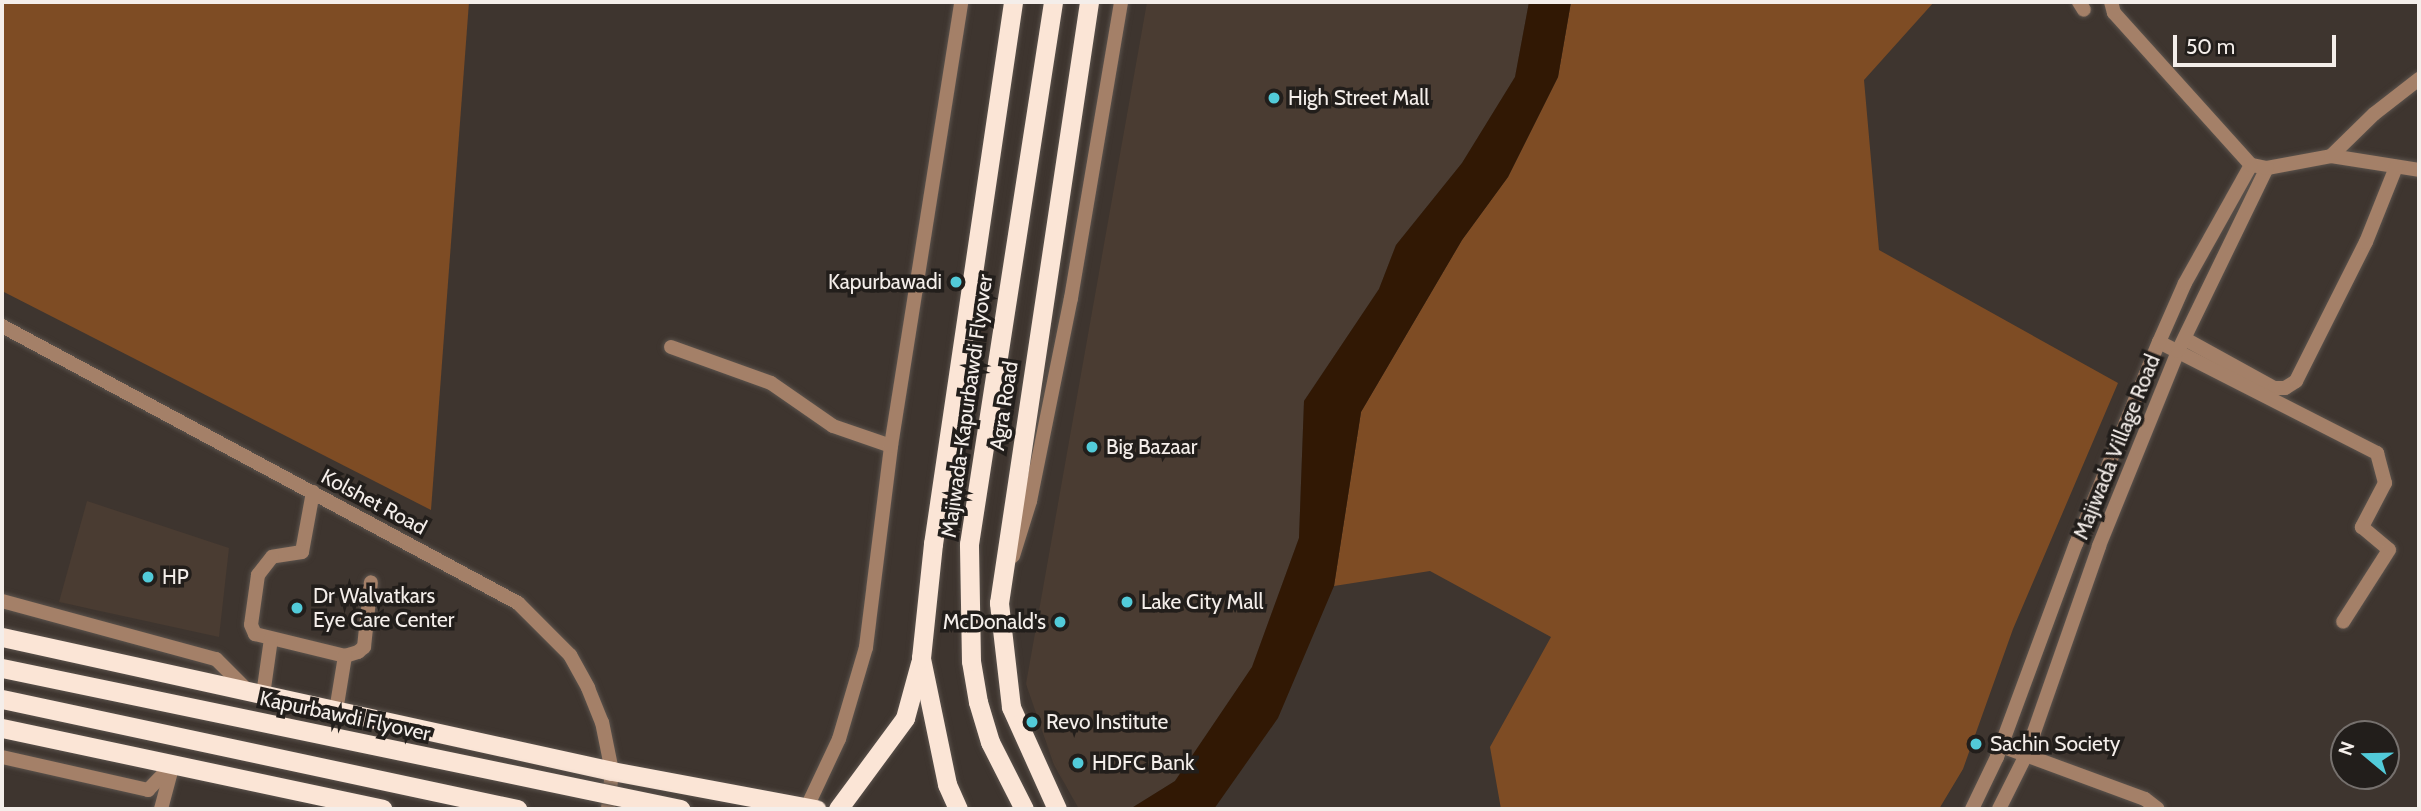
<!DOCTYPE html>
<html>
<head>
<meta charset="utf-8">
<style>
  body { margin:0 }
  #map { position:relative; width:2421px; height:811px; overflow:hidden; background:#3e352f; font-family:Cabin,sans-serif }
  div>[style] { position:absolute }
  .built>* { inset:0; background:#4a3c32 }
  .green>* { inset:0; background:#7e4c24 }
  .water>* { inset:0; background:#311804 }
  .roads { filter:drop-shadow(0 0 2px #5b534d) drop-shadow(0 0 2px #5b534d) }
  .minor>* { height:14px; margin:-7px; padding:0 7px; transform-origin:7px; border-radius:7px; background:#a48068 }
  .tertiary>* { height:14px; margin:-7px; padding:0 7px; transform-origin:7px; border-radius:7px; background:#a48068 }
  .trunk>* { height:19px; margin:-9.5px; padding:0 9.5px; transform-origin:9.5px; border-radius:9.5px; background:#fbe5d6 }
  .bridges { filter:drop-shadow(0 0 2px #5b534d) drop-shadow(0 0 2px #5b534d) }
  .trunk-bridge>* { height:19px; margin:-9.5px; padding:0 9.5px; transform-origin:9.5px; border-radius:9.5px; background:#fbe5d6 }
  .dots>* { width:19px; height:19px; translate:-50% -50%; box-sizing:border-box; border:4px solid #221e1b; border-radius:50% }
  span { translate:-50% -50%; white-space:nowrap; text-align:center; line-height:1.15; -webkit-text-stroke:7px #221e1b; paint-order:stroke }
  .poi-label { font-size:21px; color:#f4eeea }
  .left { translate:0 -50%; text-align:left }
  .right { translate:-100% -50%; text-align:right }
  .street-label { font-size:21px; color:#f4eeea }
  .frame { position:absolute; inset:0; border:4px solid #f4eeea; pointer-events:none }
  .north { position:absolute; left:2330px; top:720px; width:70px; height:70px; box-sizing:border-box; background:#221e1b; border:2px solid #76716e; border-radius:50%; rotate:289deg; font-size:19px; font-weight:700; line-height:28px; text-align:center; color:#f4eeea }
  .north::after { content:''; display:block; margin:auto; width:24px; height:32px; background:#52cbd9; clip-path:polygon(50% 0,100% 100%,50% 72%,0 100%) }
  .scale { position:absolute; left:2173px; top:35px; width:163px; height:32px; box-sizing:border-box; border:4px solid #f4eeea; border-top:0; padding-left:9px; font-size:21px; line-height:24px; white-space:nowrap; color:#f4eeea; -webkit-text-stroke:5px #221e1b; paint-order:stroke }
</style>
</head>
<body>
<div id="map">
  <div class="built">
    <i style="clip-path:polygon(1147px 2px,1529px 2px,1515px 77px,1462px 163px,1396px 245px,1379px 289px,1304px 401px,1299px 538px,1252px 667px,1175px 781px,1130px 809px,1079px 809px,1054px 765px,1026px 684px)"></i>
    <i style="clip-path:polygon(87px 501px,229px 548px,219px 637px,59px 602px)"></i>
  </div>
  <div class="green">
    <i style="clip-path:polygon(2px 2px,469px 2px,431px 510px,2px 291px)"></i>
    <i style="clip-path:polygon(1571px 2px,1934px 2px,1864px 80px,1879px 250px,2118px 383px,2013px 629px,1963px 769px,1939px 809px,1501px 809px,1490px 747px,1551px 637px,1430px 571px,1334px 586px,1361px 412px,1462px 240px,1508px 177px,1558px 77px)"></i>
  </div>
  <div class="water">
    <i style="clip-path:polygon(1529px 2px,1571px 2px,1558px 77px,1508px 177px,1462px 240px,1361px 412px,1334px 586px,1278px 718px,1214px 809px,1130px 809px,1175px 781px,1252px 667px,1299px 538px,1304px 401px,1379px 289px,1396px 245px,1462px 163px,1515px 77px)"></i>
  </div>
  <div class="roads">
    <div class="minor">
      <i style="left:2079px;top:2px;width:9px;rotate:58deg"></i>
      <i style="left:2331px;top:156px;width:60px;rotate:-44.3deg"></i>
      <i style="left:2374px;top:114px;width:57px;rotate:-37.9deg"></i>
      <i style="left:2267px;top:168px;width:65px;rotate:-10.6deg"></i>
      <i style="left:2331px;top:156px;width:89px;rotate:9deg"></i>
      <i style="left:2185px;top:339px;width:102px;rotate:28.8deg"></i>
      <i style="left:2274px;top:388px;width:11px"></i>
      <i style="left:2285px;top:388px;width:13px;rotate:-32deg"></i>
      <i style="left:2296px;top:381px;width:156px;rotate:-63.3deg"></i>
      <i style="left:2366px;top:242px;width:81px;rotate:-68.2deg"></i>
      <i style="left:2159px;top:342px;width:245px;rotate:27deg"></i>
      <i style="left:2377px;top:453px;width:31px;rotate:75deg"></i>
      <i style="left:2385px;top:483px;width:50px;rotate:117.6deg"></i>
      <i style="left:2362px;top:527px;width:35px;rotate:40deg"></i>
      <i style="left:2389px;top:550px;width:85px;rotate:122.6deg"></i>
      <i style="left:671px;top:347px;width:106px;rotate:19.8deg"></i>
      <i style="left:771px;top:383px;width:75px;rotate:34.7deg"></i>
      <i style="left:833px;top:426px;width:61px;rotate:19deg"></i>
      <i style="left:313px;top:492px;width:61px;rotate:100.4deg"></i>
      <i style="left:302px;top:552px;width:30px;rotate:171deg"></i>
      <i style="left:272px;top:557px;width:23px;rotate:128deg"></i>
      <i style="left:258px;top:575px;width:50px;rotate:98deg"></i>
      <i style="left:251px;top:625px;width:10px;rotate:66deg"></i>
      <i style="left:255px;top:634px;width:93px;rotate:13.7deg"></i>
      <i style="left:345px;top:656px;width:14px;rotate:-17deg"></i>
      <i style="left:358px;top:652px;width:8px;rotate:-40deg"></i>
      <i style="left:364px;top:647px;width:65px;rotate:-83.9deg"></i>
      <i style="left:263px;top:695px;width:57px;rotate:-81.9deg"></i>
      <i style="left:336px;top:711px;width:56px;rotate:-80.7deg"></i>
      <i style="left:2001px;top:746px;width:153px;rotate:20.2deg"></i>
      <i style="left:2145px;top:799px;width:16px;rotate:38deg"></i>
      <i style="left:161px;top:809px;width:47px;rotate:-75.1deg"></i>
    </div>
    <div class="tertiary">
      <i style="left:2px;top:326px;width:586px;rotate:28.23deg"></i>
      <i style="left:518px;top:603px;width:74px;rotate:45deg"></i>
      <i style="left:570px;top:655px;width:38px;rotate:61deg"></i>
      <i style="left:588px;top:688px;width:37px;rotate:68deg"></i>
      <i style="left:602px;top:722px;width:50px;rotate:78.5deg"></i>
      <i style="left:612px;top:771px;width:38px;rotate:96deg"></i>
      <i style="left:1013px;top:556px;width:58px;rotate:-72.8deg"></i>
      <i style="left:1030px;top:501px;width:207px;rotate:-78.6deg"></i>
      <i style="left:1071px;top:298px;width:300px;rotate:-80.4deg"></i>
      <i style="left:2px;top:601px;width:222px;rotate:15.2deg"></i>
      <i style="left:216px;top:659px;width:47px;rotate:45deg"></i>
      <i style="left:2px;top:757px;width:150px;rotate:12.7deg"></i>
      <i style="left:148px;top:790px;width:36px;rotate:-46deg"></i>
      <i style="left:807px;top:807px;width:75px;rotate:-64.8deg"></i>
      <i style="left:839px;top:739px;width:96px;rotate:-73.6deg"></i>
      <i style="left:866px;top:647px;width:203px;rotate:-82.9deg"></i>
      <i style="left:891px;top:446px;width:449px;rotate:-81deg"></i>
      <i style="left:1972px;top:809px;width:58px;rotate:-64.3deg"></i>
      <i style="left:1997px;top:757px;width:227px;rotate:-69.7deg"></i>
      <i style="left:2076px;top:544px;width:218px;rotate:-67.7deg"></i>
      <i style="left:2159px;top:342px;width:64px;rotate:-66.2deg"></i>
      <i style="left:2185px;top:283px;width:135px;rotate:-60.8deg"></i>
      <i style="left:1999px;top:809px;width:60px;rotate:-63.4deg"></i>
      <i style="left:2026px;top:755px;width:221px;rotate:-70.7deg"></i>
      <i style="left:2099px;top:546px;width:210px;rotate:-67.9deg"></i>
      <i style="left:2178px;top:351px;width:203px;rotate:-64.1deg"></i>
      <i style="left:2267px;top:168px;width:16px;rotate:-169deg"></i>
      <i style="left:2251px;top:165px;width:205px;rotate:-132deg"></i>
      <i style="left:2114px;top:13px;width:11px;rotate:-105deg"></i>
    </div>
    <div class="trunk">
      <i style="left:2px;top:637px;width:625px;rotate:12.39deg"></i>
      <i style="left:612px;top:771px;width:208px;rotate:10.6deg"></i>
      <i style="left:2px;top:699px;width:527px;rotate:12.06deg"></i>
      <i style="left:2px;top:728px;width:389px;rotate:12deg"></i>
      <i style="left:838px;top:809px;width:113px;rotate:-53.6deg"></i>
      <i style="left:905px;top:718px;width:57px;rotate:-74.7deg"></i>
      <i style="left:958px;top:809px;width:27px;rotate:-114deg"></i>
      <i style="left:947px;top:784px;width:129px;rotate:-101.7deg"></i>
      <i style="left:921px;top:658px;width:115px;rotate:-84deg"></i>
      <i style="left:933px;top:544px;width:548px;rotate:-81.6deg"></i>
      <i style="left:1024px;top:809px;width:75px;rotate:-116.9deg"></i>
      <i style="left:990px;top:742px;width:42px;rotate:-106.7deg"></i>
      <i style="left:978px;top:702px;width:42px;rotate:-99.7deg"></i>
      <i style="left:971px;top:661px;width:117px;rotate:-91deg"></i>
      <i style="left:969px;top:544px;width:548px;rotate:-81.19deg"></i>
      <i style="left:1057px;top:809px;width:112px;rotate:-114.3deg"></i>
      <i style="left:1011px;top:707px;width:105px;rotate:-96.6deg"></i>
      <i style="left:999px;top:603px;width:608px;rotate:-81.48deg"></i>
    </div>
  </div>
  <div class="bridges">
    <div class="trunk-bridge">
      <i style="left:2px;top:668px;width:693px;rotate:11.75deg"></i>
    </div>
  </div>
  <div class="dots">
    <i style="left:1274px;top:98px;background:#52cbd9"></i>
    <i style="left:956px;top:282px;background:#52cbd9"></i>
    <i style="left:1092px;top:447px;background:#52cbd9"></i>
    <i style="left:148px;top:577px;background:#52cbd9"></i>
    <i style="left:1127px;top:602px;background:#52cbd9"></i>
    <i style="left:297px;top:608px;background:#52cbd9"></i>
    <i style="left:1060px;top:622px;background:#52cbd9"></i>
    <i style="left:1032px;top:722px;background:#52cbd9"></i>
    <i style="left:1976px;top:744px;background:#52cbd9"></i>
    <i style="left:1078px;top:763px;background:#52cbd9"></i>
  </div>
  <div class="poi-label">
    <span class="left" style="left:1288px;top:98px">High Street Mall</span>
    <span class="right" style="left:942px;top:282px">Kapurbawadi</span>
    <span class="left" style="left:1106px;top:447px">Big Bazaar</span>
    <span class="left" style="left:162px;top:577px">HP</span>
    <span class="left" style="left:313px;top:608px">Dr Walvatkars<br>Eye Care Center</span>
    <span class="left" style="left:1141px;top:602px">Lake City Mall</span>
    <span class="right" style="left:1046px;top:622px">McDonald's</span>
    <span class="left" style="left:1046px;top:722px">Revo Institute</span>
    <span class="left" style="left:1990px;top:744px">Sachin Society</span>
    <span class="left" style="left:1092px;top:763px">HDFC Bank</span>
  </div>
  <div class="street-label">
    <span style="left:967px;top:406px;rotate:-82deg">Majiwada-Kapurbawdi Flyover</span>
    <span style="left:1004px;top:406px;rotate:-81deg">Agra Road</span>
    <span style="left:2117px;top:447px;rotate:-68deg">Majiwada Village Road</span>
    <span style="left:374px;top:502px;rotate:28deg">Kolshet Road</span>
    <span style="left:345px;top:716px;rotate:12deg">Kapurbawdi Flyover</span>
  </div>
  <div class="frame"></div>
  <div class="north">N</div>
  <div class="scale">50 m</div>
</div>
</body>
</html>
